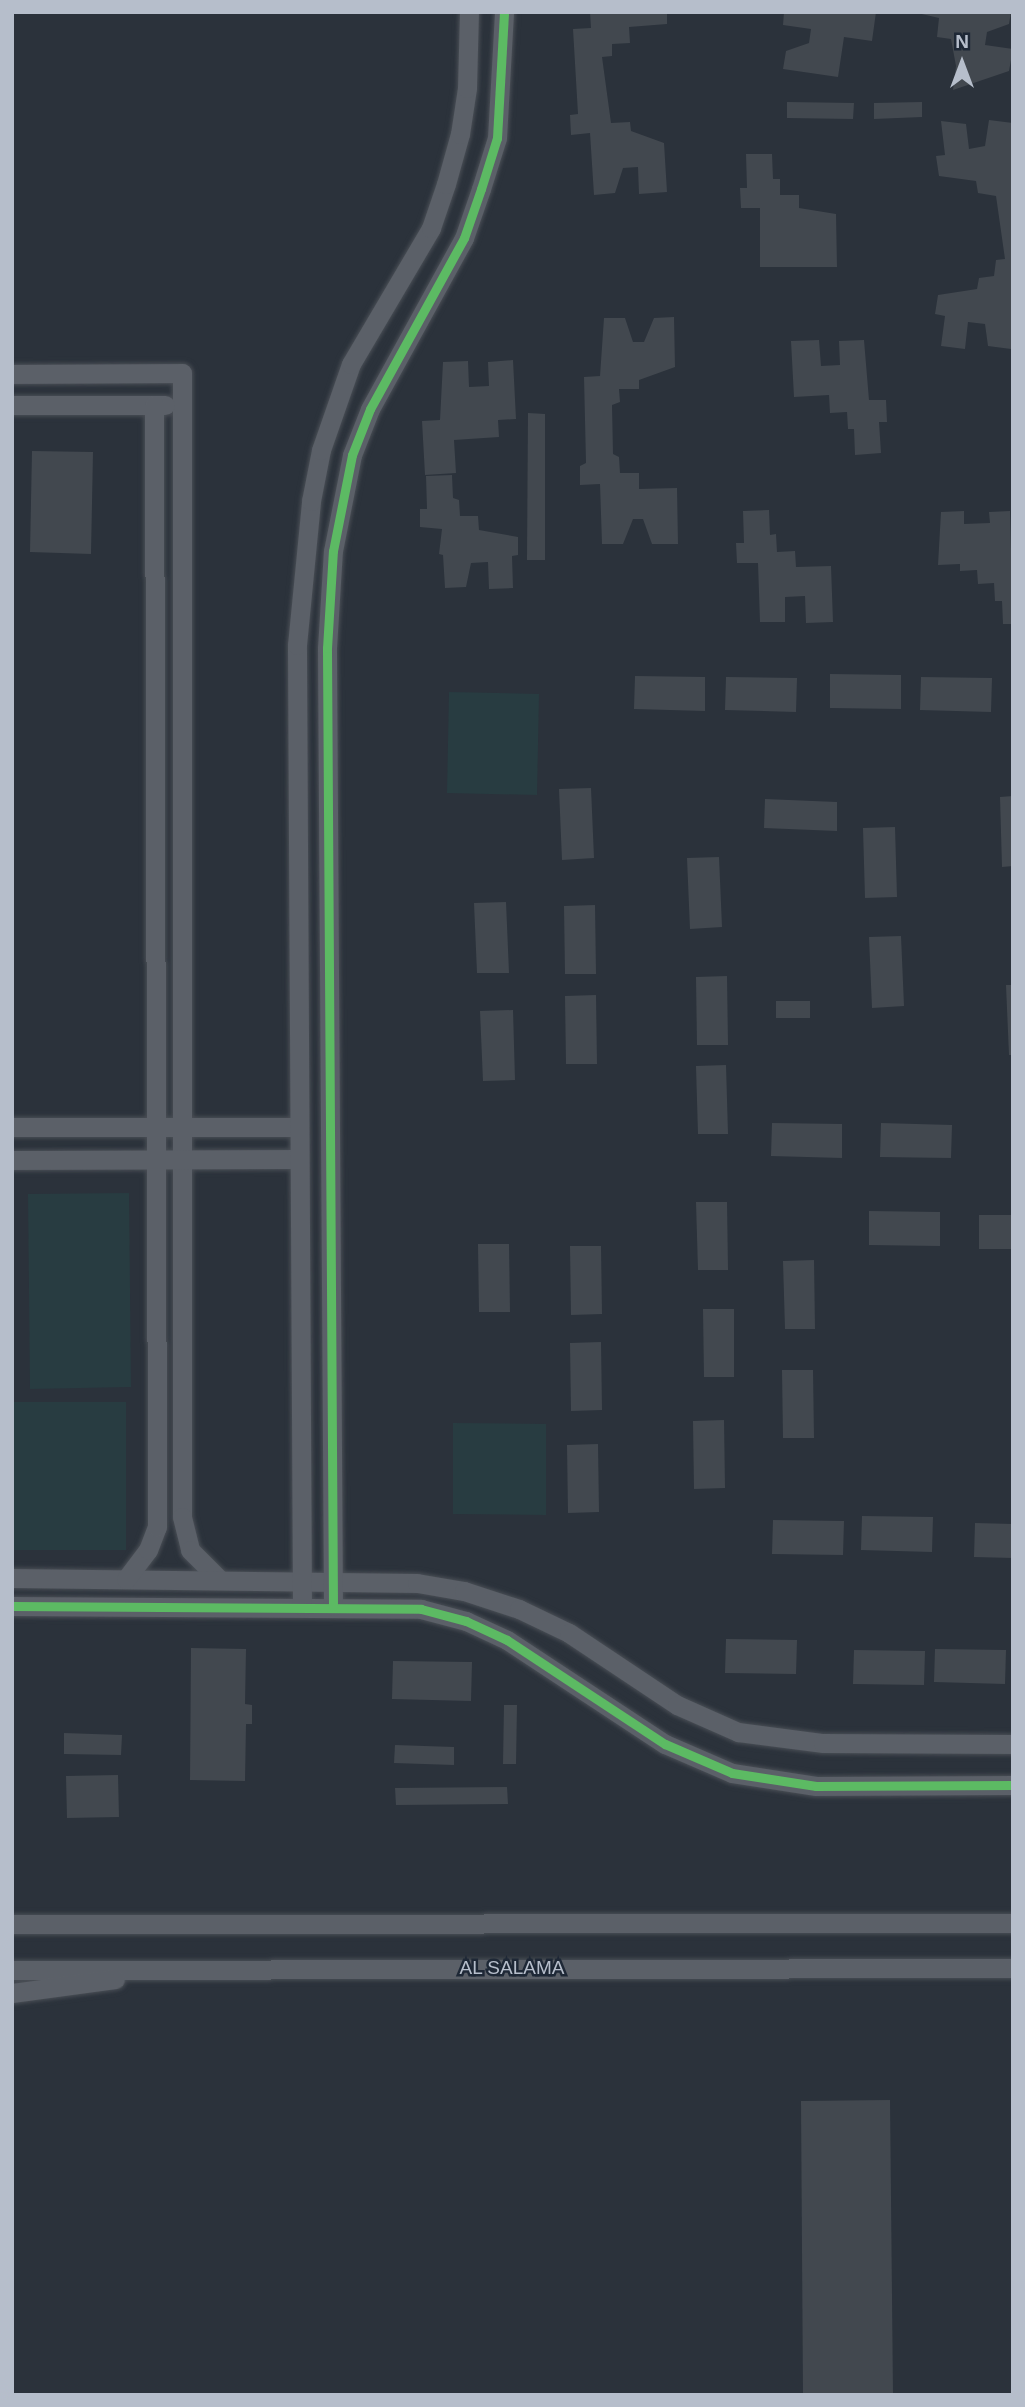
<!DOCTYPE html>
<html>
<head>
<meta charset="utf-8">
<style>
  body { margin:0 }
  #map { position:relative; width:1025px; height:2407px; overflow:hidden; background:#2b323b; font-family:Arial,sans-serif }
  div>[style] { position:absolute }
  .green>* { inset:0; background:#283c41 }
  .building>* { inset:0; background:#42484f }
  .roads { filter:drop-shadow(0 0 2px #494e55) drop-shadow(0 0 2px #494e55) }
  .minor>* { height:19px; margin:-9.5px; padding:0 9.5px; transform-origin:9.5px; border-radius:9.5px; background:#5b6068 }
  .cycleway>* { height:9px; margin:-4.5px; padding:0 4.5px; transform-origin:4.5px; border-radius:4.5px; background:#5cba63 }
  span { translate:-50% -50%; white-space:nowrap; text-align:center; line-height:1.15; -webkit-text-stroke:5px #1e2836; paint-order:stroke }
  .street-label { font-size:19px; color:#b6becb }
  .frame { position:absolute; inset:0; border:14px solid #b6becb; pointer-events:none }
  .north { position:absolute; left:927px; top:28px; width:70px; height:70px; -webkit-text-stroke:5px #1e2836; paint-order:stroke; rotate:0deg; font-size:19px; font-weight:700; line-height:28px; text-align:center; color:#b6becb }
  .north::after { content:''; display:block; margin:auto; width:24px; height:32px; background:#b6becb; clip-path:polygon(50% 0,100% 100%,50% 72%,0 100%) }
</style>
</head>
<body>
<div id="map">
  <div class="green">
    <i style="clip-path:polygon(449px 692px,539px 694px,537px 795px,447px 793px)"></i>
    <i style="clip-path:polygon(129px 1193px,131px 1387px,30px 1389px,28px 1194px)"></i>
    <i style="clip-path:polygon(12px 1402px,126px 1402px,126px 1550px,12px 1550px)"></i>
    <i style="clip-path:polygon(453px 1423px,546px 1424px,546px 1515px,453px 1514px)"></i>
  </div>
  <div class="building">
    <i style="clip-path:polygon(590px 12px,667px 12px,667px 24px,629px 27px,630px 43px,612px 44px,612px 56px,602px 57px,611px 123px,630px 122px,631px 131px,664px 143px,667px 192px,639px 194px,638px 167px,623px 168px,615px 193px,594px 195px,590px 133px,571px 135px,570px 115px,578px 114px,573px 29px,591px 28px)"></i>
    <i style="clip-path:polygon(784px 12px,876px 12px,872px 41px,844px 37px,838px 77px,783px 69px,786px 51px,809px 43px,811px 29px,783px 25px)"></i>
    <i style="clip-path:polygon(913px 12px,1011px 12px,1009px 24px,987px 32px,985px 45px,1013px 49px,1009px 71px,953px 90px,956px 66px,951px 39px,937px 37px,939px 18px)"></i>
    <i style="clip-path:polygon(787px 102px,854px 103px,853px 119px,787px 118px)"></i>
    <i style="clip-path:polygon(922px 102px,922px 117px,874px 119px,874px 103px)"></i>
    <i style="clip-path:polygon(989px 120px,1013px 123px,1011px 349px,988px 346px,985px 324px,968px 322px,965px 349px,941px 346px,945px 316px,935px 314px,938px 295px,977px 289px,979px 278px,994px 276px,996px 260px,1005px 259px,996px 196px,978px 193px,976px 181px,939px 176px,936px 156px,945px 155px,941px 121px,966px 124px,969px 149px,985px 146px)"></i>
    <i style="clip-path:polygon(746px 154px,772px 154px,773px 179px,780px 179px,780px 195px,799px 195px,799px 208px,836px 214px,837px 267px,760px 267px,760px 208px,741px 208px,740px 188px,747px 188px)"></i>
    <i style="clip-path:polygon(674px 317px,675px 367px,639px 380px,639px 389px,619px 389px,620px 402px,612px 405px,613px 454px,619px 457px,620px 473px,639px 473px,639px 489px,677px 488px,678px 544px,652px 544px,643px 519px,633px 519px,623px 544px,602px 544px,600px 484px,580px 485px,580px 466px,586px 463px,584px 377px,600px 376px,604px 318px,625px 318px,633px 342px,644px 342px,654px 318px)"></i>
    <i style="clip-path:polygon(819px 340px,821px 366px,840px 365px,839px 341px,864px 340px,869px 400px,886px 400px,887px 422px,879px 422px,881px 453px,855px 455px,854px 429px,848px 429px,847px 412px,830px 413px,829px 395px,794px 397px,791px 341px)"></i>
    <i style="clip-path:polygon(513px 360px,516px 419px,498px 420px,499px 437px,454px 440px,456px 473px,425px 475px,422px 421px,440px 420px,443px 362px,468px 361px,469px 387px,489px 386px,488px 362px)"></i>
    <i style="clip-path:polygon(528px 413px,545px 414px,545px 560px,527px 560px)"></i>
    <i style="clip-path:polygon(32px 451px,93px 452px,91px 554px,30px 552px)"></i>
    <i style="clip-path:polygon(452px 475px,453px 498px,459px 500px,460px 516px,478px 516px,479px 530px,518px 537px,518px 555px,512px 556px,513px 588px,489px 589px,488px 562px,471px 563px,466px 587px,445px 588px,443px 555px,439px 554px,442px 529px,420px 527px,420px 509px,427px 509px,426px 476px)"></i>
    <i style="clip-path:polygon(769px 510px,770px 535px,776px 534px,777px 552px,795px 551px,796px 567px,831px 566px,833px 622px,806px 623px,805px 596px,785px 597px,785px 622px,760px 622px,758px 563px,737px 563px,736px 543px,744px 543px,743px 511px)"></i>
    <i style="clip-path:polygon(964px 511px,964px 524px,990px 523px,989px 512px,1010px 511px,1013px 624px,1003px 624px,1002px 601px,995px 601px,994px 583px,978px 584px,977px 570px,960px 571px,960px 564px,938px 565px,941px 512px)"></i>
    <i style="clip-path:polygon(830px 674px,901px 675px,901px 709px,830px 708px)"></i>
    <i style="clip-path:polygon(635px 676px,705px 677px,705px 711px,634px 709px)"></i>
    <i style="clip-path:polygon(726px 677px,797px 678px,796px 712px,725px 710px)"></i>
    <i style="clip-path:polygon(921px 677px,992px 678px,991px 712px,920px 710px)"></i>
    <i style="clip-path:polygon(591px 788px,594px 858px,562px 860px,559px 789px)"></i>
    <i style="clip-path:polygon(1013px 796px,1013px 866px,1002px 867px,1000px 797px)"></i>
    <i style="clip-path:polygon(765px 799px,837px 802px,837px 831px,764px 828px)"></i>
    <i style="clip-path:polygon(895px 827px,897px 897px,865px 898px,863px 828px)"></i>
    <i style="clip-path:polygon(719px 857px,722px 927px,690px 929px,687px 858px)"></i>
    <i style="clip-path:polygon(506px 902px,509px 973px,477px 973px,474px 903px)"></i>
    <i style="clip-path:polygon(595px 905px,596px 974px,565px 974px,564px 906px)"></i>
    <i style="clip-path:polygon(901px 936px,904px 1006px,872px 1008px,869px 937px)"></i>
    <i style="clip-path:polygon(727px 976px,728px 1045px,697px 1045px,696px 977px)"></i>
    <i style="clip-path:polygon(1006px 985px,1013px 985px,1013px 1055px,1009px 1055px)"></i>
    <i style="clip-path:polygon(596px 995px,597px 1064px,566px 1064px,565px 996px)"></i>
    <i style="clip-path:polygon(776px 1001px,810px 1001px,810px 1018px,776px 1018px)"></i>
    <i style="clip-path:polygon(513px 1010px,515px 1080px,483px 1081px,480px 1011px)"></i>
    <i style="clip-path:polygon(726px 1065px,728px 1134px,698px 1134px,696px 1066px)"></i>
    <i style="clip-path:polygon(772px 1123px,842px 1124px,842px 1158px,771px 1156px)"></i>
    <i style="clip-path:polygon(881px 1123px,952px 1125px,951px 1158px,880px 1157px)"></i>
    <i style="clip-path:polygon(696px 1202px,727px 1202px,728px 1270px,698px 1270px)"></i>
    <i style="clip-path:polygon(869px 1211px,940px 1212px,940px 1246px,869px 1245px)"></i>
    <i style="clip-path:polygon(979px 1215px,1013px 1215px,1013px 1249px,979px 1249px)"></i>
    <i style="clip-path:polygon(478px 1244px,509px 1244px,510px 1312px,479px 1312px)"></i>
    <i style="clip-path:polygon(570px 1246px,601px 1246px,602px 1314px,571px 1315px)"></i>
    <i style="clip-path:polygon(814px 1260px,815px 1329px,785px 1329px,783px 1261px)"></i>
    <i style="clip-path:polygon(703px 1309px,734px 1309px,734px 1377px,704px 1377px)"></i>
    <i style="clip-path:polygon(601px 1342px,602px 1410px,571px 1411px,570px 1343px)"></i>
    <i style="clip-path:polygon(782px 1370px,813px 1370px,814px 1438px,783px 1438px)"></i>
    <i style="clip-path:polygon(724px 1420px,725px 1488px,694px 1489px,693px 1421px)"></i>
    <i style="clip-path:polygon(598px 1444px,599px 1512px,568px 1513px,567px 1445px)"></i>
    <i style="clip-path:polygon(862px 1516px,933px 1517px,932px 1552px,861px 1550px)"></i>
    <i style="clip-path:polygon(773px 1520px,844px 1521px,843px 1555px,772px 1554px)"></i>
    <i style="clip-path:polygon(975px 1523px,1013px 1524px,1013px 1558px,974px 1557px)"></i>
    <i style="clip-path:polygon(726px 1639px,797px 1640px,796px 1674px,725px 1673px)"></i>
    <i style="clip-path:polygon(191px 1648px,246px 1649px,245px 1704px,252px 1705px,252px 1724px,246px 1724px,245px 1781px,190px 1780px)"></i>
    <i style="clip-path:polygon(935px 1649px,1006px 1650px,1005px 1684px,934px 1682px)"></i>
    <i style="clip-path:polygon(854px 1650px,925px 1651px,924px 1685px,853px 1684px)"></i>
    <i style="clip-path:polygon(393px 1661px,472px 1662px,471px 1701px,392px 1699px)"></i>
    <i style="clip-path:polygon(504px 1705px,517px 1705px,516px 1764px,503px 1764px)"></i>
    <i style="clip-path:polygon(64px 1733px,122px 1735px,121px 1755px,64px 1754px)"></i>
    <i style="clip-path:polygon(395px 1745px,454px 1747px,454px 1765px,394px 1763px)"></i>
    <i style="clip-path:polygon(118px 1775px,119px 1817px,67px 1818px,66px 1776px)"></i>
    <i style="clip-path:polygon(507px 1787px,508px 1804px,396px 1805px,395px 1788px)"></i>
    <i style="clip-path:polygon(890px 2100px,893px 2395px,803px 2395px,801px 2101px)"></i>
  </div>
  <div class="roads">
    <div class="minor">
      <i style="left:12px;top:374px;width:170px;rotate:-0.3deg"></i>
      <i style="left:182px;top:373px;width:1144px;rotate:90deg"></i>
      <i style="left:182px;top:1517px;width:34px;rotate:76deg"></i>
      <i style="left:190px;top:1550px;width:41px;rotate:45deg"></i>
      <i style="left:12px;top:405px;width:153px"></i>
      <i style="left:12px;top:1127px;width:287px"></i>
      <i style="left:12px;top:1160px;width:287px;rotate:-0.2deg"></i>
      <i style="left:12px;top:1578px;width:405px;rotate:0.7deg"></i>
      <i style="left:417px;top:1583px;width:48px;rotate:9.7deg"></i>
      <i style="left:464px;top:1591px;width:58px;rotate:18.1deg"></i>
      <i style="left:519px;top:1609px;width:55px;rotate:25.6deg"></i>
      <i style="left:569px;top:1633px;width:130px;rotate:33.7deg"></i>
      <i style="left:677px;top:1705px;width:67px;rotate:23.9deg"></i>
      <i style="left:738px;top:1732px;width:86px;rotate:7.4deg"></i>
      <i style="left:823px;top:1743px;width:190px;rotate:0.3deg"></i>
      <i style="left:126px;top:1579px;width:36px;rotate:-53deg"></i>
      <i style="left:148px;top:1550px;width:25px;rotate:-69deg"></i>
      <i style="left:157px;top:1527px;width:1122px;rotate:-90.15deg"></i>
      <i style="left:12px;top:1606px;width:409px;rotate:0.4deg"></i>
      <i style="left:421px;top:1609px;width:47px;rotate:14.9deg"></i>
      <i style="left:466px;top:1621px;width:45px;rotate:24.9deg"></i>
      <i style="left:507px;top:1640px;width:189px;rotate:33.4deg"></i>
      <i style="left:665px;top:1744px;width:73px;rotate:23.4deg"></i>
      <i style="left:732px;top:1773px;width:85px;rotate:8.8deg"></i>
      <i style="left:816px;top:1786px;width:197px;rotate:-0.3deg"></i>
      <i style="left:302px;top:1606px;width:961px;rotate:-90.3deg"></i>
      <i style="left:297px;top:645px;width:145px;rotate:-84.4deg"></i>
      <i style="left:311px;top:501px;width:52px;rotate:-78.9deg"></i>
      <i style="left:321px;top:450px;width:91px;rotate:-70.8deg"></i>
      <i style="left:351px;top:364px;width:158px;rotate:-59.5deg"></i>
      <i style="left:431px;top:228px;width:46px;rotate:-71.2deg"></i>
      <i style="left:446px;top:184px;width:52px;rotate:-74.4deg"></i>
      <i style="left:460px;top:134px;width:47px;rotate:-81.3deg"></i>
      <i style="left:467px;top:88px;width:76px;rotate:-88.5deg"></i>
      <i style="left:333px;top:1606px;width:958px;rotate:-90.36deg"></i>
      <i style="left:327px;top:648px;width:97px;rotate:-86.5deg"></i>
      <i style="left:333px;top:551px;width:98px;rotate:-78.8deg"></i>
      <i style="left:352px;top:455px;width:49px;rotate:-68.6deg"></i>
      <i style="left:370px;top:409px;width:195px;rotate:-61.2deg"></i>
      <i style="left:464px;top:238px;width:52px;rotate:-70.9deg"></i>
      <i style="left:481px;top:189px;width:53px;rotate:-72.6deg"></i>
      <i style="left:497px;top:138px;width:126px;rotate:-86.8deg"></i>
      <i style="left:12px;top:1924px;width:1001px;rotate:-0.06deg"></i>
      <i style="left:12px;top:1970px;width:1001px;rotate:-0.11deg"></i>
      <i style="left:12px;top:1993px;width:104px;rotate:-7.7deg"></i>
    </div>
  </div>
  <div class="cycleway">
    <i style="left:12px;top:1606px;width:409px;rotate:0.4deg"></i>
    <i style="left:421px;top:1609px;width:47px;rotate:14.9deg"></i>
    <i style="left:466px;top:1621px;width:45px;rotate:24.9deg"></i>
    <i style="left:507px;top:1640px;width:189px;rotate:33.4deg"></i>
    <i style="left:665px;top:1744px;width:73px;rotate:23.4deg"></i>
    <i style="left:732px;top:1773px;width:85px;rotate:8.8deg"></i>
    <i style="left:816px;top:1786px;width:197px;rotate:-0.3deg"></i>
    <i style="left:333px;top:1606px;width:958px;rotate:-90.36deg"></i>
    <i style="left:327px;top:648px;width:97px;rotate:-86.5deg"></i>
    <i style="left:333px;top:551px;width:98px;rotate:-78.8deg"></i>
    <i style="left:352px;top:455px;width:49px;rotate:-68.6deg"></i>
    <i style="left:370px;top:409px;width:195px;rotate:-61.2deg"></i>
    <i style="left:464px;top:238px;width:52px;rotate:-70.9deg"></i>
    <i style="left:481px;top:189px;width:53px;rotate:-72.6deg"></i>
    <i style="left:497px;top:138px;width:126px;rotate:-86.8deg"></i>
  </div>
  <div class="street-label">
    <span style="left:512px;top:1968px">AL SALAMA</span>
  </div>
  <div class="frame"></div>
  <div class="north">N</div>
</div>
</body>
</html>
